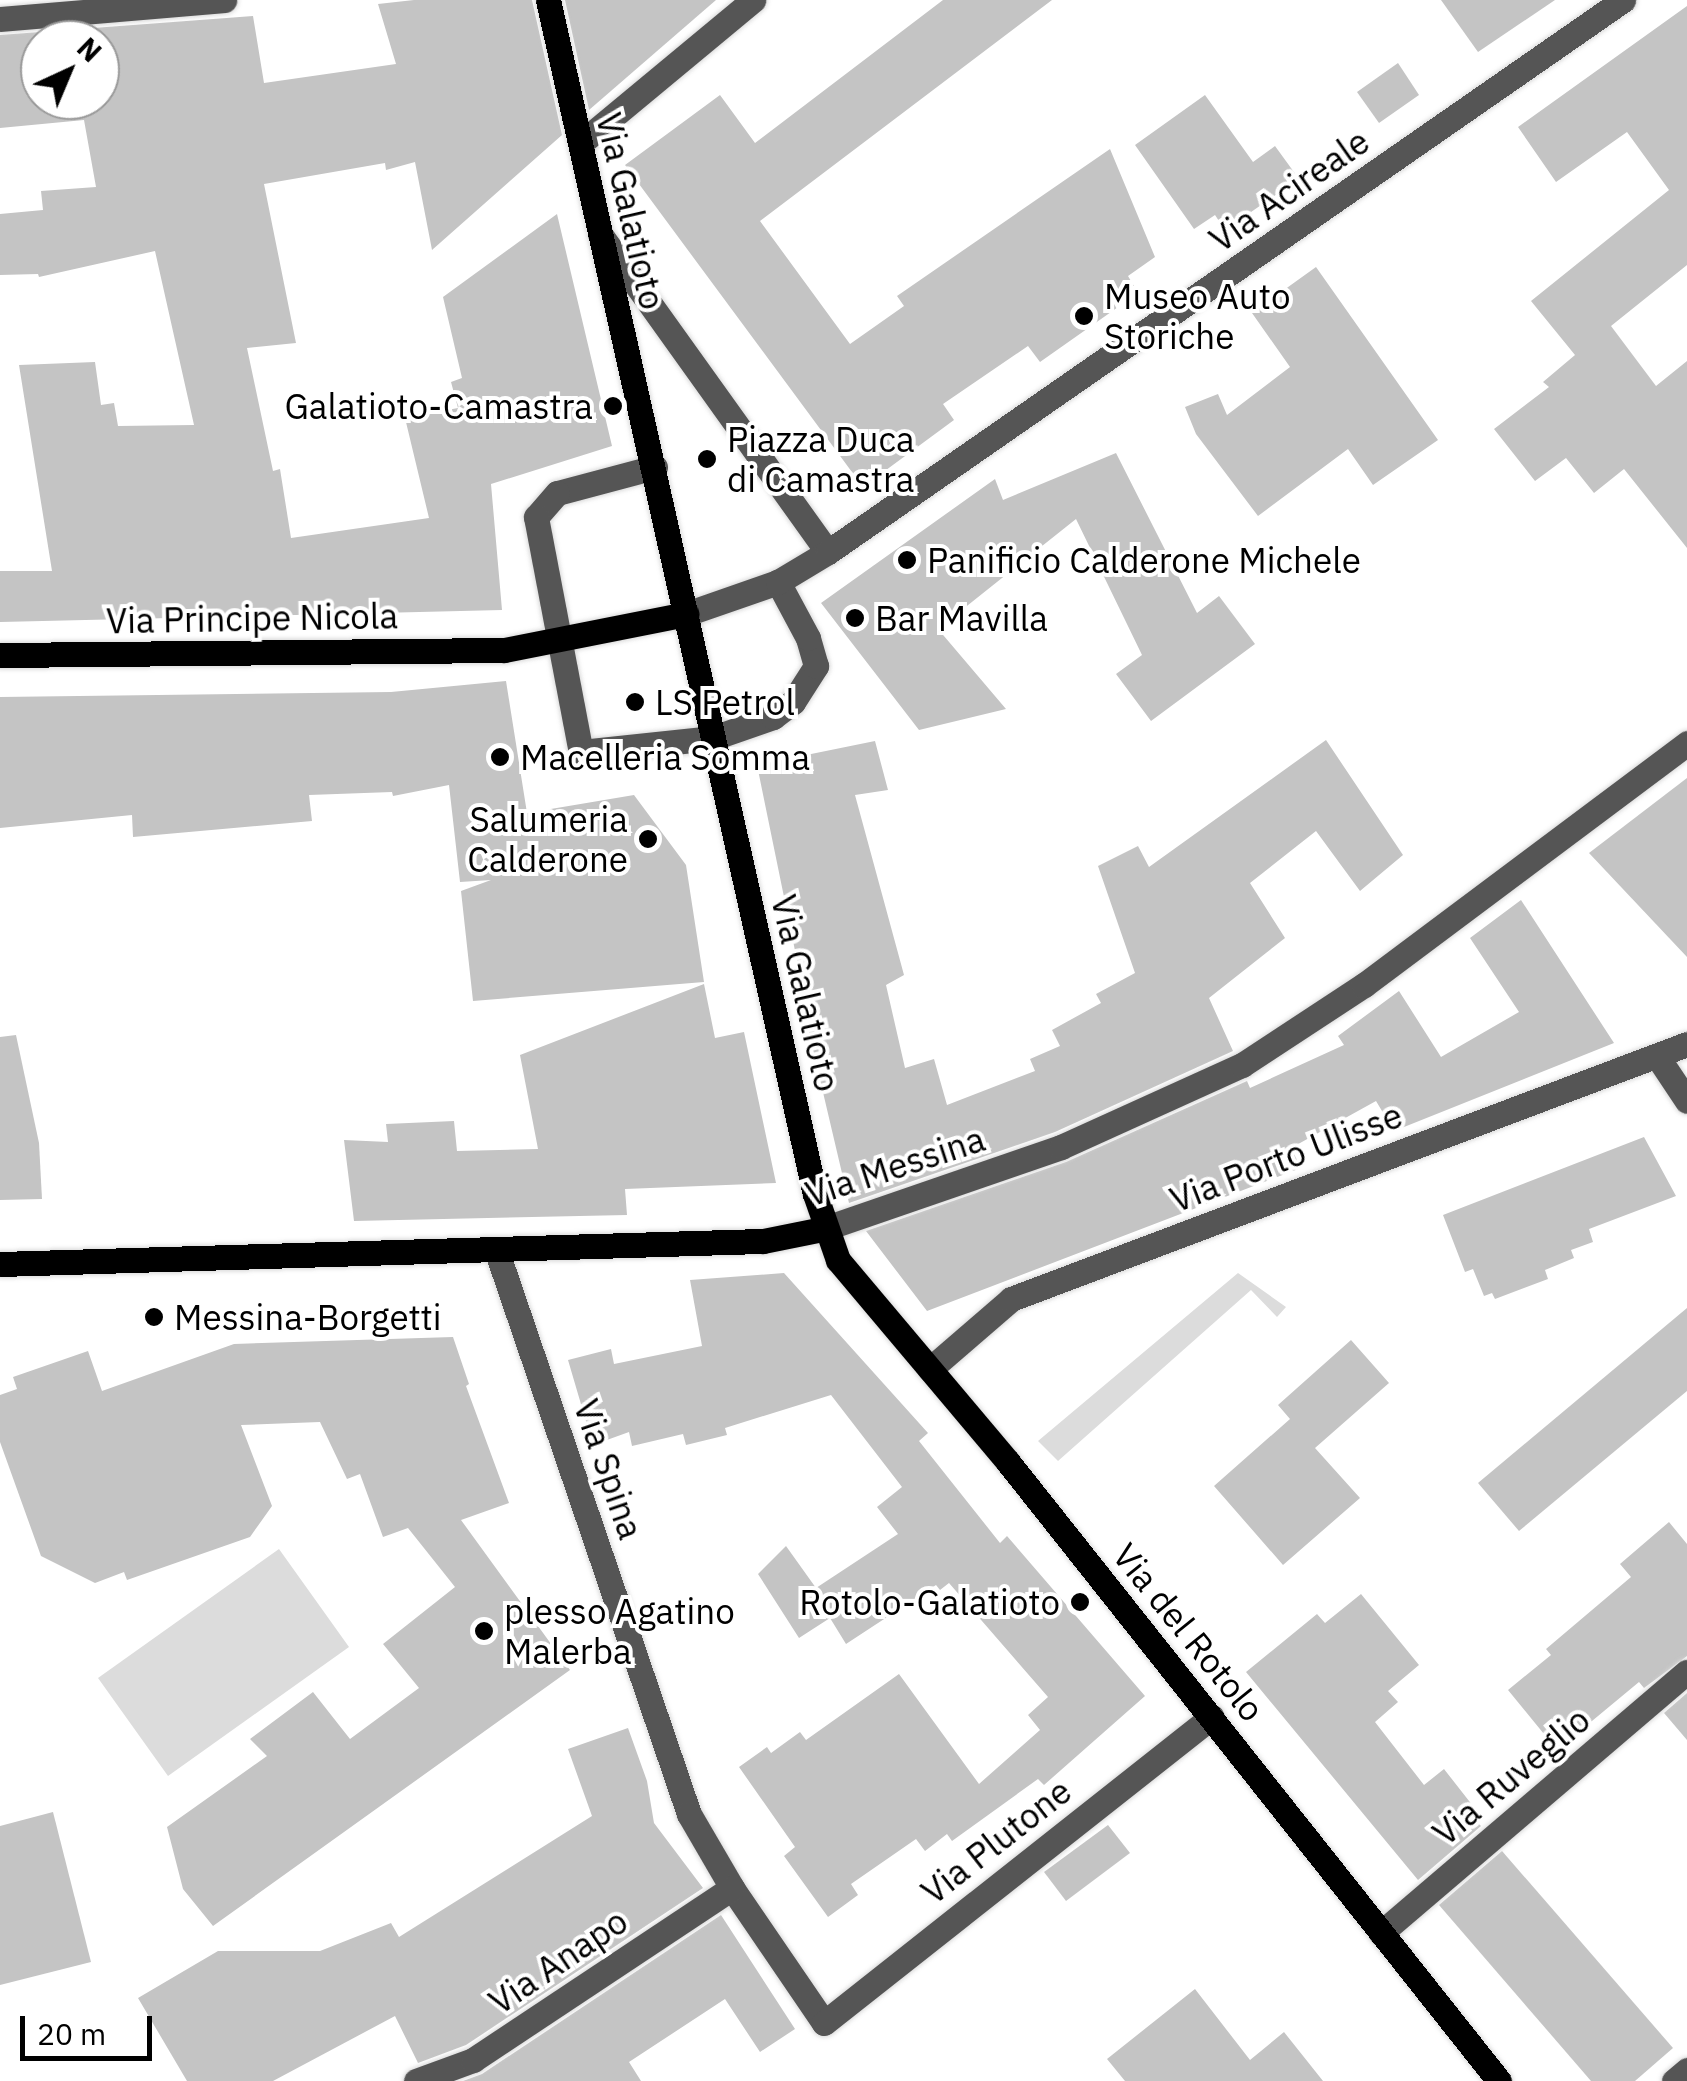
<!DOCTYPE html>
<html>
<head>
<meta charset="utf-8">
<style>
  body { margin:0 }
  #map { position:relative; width:1687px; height:2081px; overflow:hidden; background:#fff; font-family:"IBM Plex Sans",sans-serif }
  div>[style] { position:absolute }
  .green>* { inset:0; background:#dcdcdc }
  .building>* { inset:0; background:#c4c4c4 }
  .roads { filter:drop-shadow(0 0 2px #dbdbdb) drop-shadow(0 0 2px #dbdbdb) }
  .minor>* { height:25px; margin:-12.5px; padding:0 12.5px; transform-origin:12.5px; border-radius:12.5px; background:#555 }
  .major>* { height:25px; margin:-12.5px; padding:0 12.5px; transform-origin:12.5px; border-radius:12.5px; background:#000 }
  .dots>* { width:28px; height:28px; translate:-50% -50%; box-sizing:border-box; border:5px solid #fff; border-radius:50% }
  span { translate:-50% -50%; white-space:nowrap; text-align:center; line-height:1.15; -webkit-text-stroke:8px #fff; paint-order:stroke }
  .street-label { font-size:35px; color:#000 }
  .poi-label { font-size:35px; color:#000 }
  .left { translate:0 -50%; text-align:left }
  .right { translate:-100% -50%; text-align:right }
  .north { position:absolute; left:20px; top:20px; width:100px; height:100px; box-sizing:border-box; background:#fff; border:2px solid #999; border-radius:50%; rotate:44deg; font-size:28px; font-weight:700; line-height:40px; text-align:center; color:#000 }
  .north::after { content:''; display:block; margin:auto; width:35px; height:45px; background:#000; clip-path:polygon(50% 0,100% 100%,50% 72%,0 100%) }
  .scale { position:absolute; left:20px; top:2016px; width:132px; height:45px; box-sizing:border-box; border:5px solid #000; border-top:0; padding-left:12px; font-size:30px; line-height:35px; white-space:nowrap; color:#000; -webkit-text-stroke:8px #fff; paint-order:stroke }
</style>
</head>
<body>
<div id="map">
  <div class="green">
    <i style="clip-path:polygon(1238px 1273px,1286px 1307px,1277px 1317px,1251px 1290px,1058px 1461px,1038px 1441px)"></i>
    <i style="clip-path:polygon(279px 1549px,349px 1647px,168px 1776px,98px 1678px)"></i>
  </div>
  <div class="building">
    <i style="clip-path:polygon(evenodd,414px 0,532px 0,562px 135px,432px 250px,415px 162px,386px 170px,385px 163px,264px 184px,296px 343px,247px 348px,273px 471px,280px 469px,291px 538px,429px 518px,405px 418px,458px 408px,451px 382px,462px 378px,443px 297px,557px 214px,612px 446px,491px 484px,502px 610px,0 622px,0 571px,52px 571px,19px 365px,95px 362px,101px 405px,114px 403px,118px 426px,194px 425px,155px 251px,39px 277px,38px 274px,0 275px,0 214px,43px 210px,41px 191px,96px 187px,84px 120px,0 128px,0 35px,253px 16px,264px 83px,396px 64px,378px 4px,414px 0,40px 40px,100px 40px,100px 100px,40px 100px,40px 40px)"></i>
    <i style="clip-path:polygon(565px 0,716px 0,589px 110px)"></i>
    <i style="clip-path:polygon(943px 0,1052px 0,760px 221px,850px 344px,904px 306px,897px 296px,1110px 149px,1155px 257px,1128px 276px,1138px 293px,1040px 362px,1028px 346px,943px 404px,954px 420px,863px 487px,625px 165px,720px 95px,755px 143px)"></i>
    <i style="clip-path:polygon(1441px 0,1555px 0,1478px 52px)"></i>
    <i style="clip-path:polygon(1687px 6px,1687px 265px,1611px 326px,1656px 386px,1687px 361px,1687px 548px,1624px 469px,1594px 493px,1566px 458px,1535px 481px,1494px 429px,1549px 387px,1543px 382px,1575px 355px,1531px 301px,1669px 190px,1627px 132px,1556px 182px,1518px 127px)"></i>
    <i style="clip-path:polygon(1398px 63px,1419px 95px,1379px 123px,1357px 92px)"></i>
    <i style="clip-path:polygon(1205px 95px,1253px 162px,1275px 146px,1299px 179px,1225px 230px,1215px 215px,1194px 229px,1135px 145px)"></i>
    <i style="clip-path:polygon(1316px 267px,1438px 440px,1373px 485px,1348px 449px,1258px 516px,1196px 434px,1185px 407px,1218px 394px,1227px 415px,1290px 367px,1252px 313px)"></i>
    <i style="clip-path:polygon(1116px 453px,1197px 613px,1219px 596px,1255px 644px,1151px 721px,1116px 674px,1142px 655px,1076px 519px,938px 629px,1006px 709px,919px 730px,821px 603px,995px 479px,1003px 500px)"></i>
    <i style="clip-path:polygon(506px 681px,527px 813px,634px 795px,686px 865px,704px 982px,473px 1001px,461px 891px,491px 880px,460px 882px,449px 785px,393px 796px,392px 792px,309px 795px,312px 821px,133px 837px,132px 815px,0 828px,0 697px,391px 692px)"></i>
    <i style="clip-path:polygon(1326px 740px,1403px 855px,1360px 891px,1316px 831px,1250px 883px,1285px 938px,1209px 998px,1233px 1051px,1055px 1132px,849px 1203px,806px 1020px,809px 1019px,757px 765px,875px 741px,888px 790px,855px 795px,904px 975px,886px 985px,905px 1068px,934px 1059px,947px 1105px,1035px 1071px,1030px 1059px,1060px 1046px,1052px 1030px,1101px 1003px,1096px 994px,1135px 973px,1098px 866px,1138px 846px,1149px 867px)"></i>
    <i style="clip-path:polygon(1687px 778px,1687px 957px,1589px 853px)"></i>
    <i style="clip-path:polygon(1521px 900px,1614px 1043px,1394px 1131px,1376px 1101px,1291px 1148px,1301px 1168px,927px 1311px,866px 1231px,1066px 1162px,1247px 1081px,1250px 1088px,1344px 1045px,1338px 1036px,1399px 991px,1441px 1057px,1519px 1012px,1470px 938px)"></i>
    <i style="clip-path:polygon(704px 984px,715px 1038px,744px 1032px,776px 1183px,625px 1189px,627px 1215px,354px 1221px,344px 1140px,388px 1142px,386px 1124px,454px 1121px,457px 1151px,538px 1149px,520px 1055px)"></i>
    <i style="clip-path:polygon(16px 1035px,39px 1143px,42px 1199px,0 1200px,0 1037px)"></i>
    <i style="clip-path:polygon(1644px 1137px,1676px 1196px,1589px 1229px,1593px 1242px,1571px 1250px,1574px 1258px,1545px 1270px,1548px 1279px,1495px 1299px,1492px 1293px,1484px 1296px,1473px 1269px,1465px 1272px,1443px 1215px)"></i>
    <i style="clip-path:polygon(784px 1273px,928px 1433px,919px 1441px,1000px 1543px,1007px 1536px,1145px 1696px,1044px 1785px,1038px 1779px,952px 1841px,947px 1834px,925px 1851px,916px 1839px,851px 1884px,858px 1895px,828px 1917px,784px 1856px,795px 1847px,739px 1767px,767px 1747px,771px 1753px,800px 1732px,806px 1740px,899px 1674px,979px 1784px,1040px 1730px,1028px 1715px,1048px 1697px,949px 1583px,940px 1590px,936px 1585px,846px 1644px,830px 1618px,799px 1638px,758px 1574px,786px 1546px,816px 1588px,898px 1534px,877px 1507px,902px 1487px,831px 1395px,725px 1428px,727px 1435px,686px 1445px,683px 1434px,632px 1446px,629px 1432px,593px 1445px,568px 1360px,611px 1349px,614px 1364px,702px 1346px,690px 1280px)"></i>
    <i style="clip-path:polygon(1687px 1308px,1687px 1391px,1519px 1531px,1478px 1483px)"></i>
    <i style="clip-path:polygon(453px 1337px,469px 1384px,466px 1386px,509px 1503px,461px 1520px,570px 1670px,213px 1926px,183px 1889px,167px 1827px,267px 1756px,250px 1739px,313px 1692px,350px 1739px,419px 1688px,383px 1644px,455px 1587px,408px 1528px,383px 1537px,360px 1474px,347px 1479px,320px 1422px,241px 1425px,272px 1506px,250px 1537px,127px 1580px,124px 1572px,95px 1583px,41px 1556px,0 1442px,0 1395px,17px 1389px,13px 1377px,88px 1351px,102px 1391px,234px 1344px)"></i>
    <i style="clip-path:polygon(1351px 1340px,1389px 1383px,1315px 1448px,1360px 1498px,1283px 1565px,1214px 1486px,1290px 1419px,1278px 1405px)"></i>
    <i style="clip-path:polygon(1669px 1522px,1687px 1544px,1687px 1656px,1644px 1688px,1639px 1682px,1557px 1750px,1508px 1690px,1551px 1655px,1546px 1649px,1631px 1577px,1620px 1564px)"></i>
    <i style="clip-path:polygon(1361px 1594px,1419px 1665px,1388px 1691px,1398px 1702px,1375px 1722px,1424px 1785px,1444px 1769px,1480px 1815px,1475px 1820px,1481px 1826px,1418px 1880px,1246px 1672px,1317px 1614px,1325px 1623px)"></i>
    <i style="clip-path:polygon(1687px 1693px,1687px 1740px,1664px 1713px)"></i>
    <i style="clip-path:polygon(628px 1728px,647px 1781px,654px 1823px,703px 1888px,466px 2045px,418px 2063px,395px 2016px,273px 2081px,187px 2081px,138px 1998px,218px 1951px,320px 1951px,391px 1923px,399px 1937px,592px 1816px,568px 1749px)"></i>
    <i style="clip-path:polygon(53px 1812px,91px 1962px,0 1985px,0 1826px)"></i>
    <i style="clip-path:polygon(1108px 1825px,1130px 1853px,1066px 1901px,1044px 1872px)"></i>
    <i style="clip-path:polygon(1502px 1851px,1673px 2048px,1635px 2081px,1591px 2081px,1439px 1905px)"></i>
    <i style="clip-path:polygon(721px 1915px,795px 2029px,760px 2052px,725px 1999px,629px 2062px,641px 2081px,463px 2081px,482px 2074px)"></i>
    <i style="clip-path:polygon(1195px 1989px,1250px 2060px,1284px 2032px,1323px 2081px,1125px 2081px,1107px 2059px)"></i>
  </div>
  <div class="roads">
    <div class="minor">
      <i style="left:0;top:19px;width:225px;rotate:-4.8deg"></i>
      <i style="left:581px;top:143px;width:224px;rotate:-39.7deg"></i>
      <i style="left:600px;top:234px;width:391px;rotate:54.4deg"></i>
      <i style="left:655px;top:467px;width:101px;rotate:165.1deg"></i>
      <i style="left:557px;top:493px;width:32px;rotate:131deg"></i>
      <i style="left:536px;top:517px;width:239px;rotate:79.2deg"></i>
      <i style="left:581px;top:752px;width:133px;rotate:-6.1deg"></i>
      <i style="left:713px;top:738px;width:64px;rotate:-19.3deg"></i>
      <i style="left:773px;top:717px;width:25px;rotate:-37deg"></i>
      <i style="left:793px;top:702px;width:43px;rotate:-57.4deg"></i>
      <i style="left:816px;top:666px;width:29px;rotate:-106deg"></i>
      <i style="left:808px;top:638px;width:64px;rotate:-118.2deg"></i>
      <i style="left:686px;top:614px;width:97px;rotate:-19.2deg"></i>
      <i style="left:778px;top:582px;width:58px;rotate:-31deg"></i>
      <i style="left:828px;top:552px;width:968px;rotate:-34.77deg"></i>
      <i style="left:1657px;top:1056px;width:54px;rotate:56.3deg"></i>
      <i style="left:823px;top:1229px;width:252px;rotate:-19deg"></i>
      <i style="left:1061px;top:1147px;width:199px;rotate:-24.4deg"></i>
      <i style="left:1242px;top:1065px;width:146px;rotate:-33.3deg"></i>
      <i style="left:1364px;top:985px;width:404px;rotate:-36.8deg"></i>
      <i style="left:497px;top:1252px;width:594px;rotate:71.14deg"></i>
      <i style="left:689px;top:1814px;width:86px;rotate:59.8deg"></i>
      <i style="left:732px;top:1888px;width:163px;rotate:55.7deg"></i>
      <i style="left:824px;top:2023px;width:494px;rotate:-38.3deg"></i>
      <i style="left:930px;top:1369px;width:107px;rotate:-40.8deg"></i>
      <i style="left:1011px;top:1299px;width:722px;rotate:-20.67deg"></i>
      <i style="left:1381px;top:1933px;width:402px;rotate:-40.5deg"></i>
      <i style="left:416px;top:2081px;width:61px;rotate:-20.2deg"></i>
      <i style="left:473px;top:2060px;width:311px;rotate:-33.6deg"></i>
      <i style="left:1674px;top:2081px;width:17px;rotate:-40deg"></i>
    </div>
    <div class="major">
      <i style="left:548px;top:0;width:1223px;rotate:77.4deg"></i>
      <i style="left:815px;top:1194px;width:70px;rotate:70.8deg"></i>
      <i style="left:838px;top:1260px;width:264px;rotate:49.9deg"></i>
      <i style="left:1008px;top:1462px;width:790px;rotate:51.58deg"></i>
      <i style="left:0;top:655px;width:504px;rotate:-0.57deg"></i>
      <i style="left:504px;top:650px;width:186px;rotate:-11.2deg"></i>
      <i style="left:0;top:1264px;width:763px;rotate:-1.73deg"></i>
      <i style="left:763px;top:1241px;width:61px;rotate:-11.3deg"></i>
    </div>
  </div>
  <div class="dots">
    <i style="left:1084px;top:316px;background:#000"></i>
    <i style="left:613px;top:406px;background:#000"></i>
    <i style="left:707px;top:459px;background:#000"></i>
    <i style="left:907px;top:560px;background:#000"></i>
    <i style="left:855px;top:618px;background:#000"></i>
    <i style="left:635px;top:702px;background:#000"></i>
    <i style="left:500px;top:757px;background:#000"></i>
    <i style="left:648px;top:839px;background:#000"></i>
    <i style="left:154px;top:1317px;background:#000"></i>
    <i style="left:1080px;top:1602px;background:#000"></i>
    <i style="left:484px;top:1631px;background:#000"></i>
  </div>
  <div class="street-label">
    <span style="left:1289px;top:190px;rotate:-35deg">Via Acireale</span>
    <span style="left:631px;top:211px;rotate:77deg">Via Galatioto</span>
    <span style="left:252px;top:618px;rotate:-1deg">Via Principe Nicola</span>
    <span style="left:806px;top:993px;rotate:77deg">Via Galatioto</span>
    <span style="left:1286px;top:1157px;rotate:-21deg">Via Porto Ulisse</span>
    <span style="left:895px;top:1166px;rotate:-18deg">Via Messina</span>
    <span style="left:609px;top:1469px;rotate:71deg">Via Spina</span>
    <span style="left:1189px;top:1632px;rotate:51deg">Via del Rotolo</span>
    <span style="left:1511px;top:1776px;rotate:-40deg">Via Ruveglio</span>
    <span style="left:996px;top:1841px;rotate:-38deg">Via Plutone</span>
    <span style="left:558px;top:1961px;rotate:-34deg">Via Anapo</span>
  </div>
  <div class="poi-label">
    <span class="left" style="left:1104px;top:316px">Museo Auto<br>Storiche</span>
    <span class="right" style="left:593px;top:406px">Galatioto-Camastra</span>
    <span class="left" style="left:727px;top:459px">Piazza Duca<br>di Camastra</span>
    <span class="left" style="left:927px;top:560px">Panificio Calderone Michele</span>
    <span class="left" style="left:875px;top:618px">Bar Mavilla</span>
    <span class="left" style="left:655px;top:702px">LS Petrol</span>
    <span class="left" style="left:520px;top:757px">Macelleria Somma</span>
    <span class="right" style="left:628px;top:839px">Salumeria<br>Calderone</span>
    <span class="left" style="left:174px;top:1317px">Messina-Borgetti</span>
    <span class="right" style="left:1060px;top:1602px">Rotolo-Galatioto</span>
    <span class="left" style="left:504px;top:1631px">plesso Agatino<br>Malerba</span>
  </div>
  <div class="north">N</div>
  <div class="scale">20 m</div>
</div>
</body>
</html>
